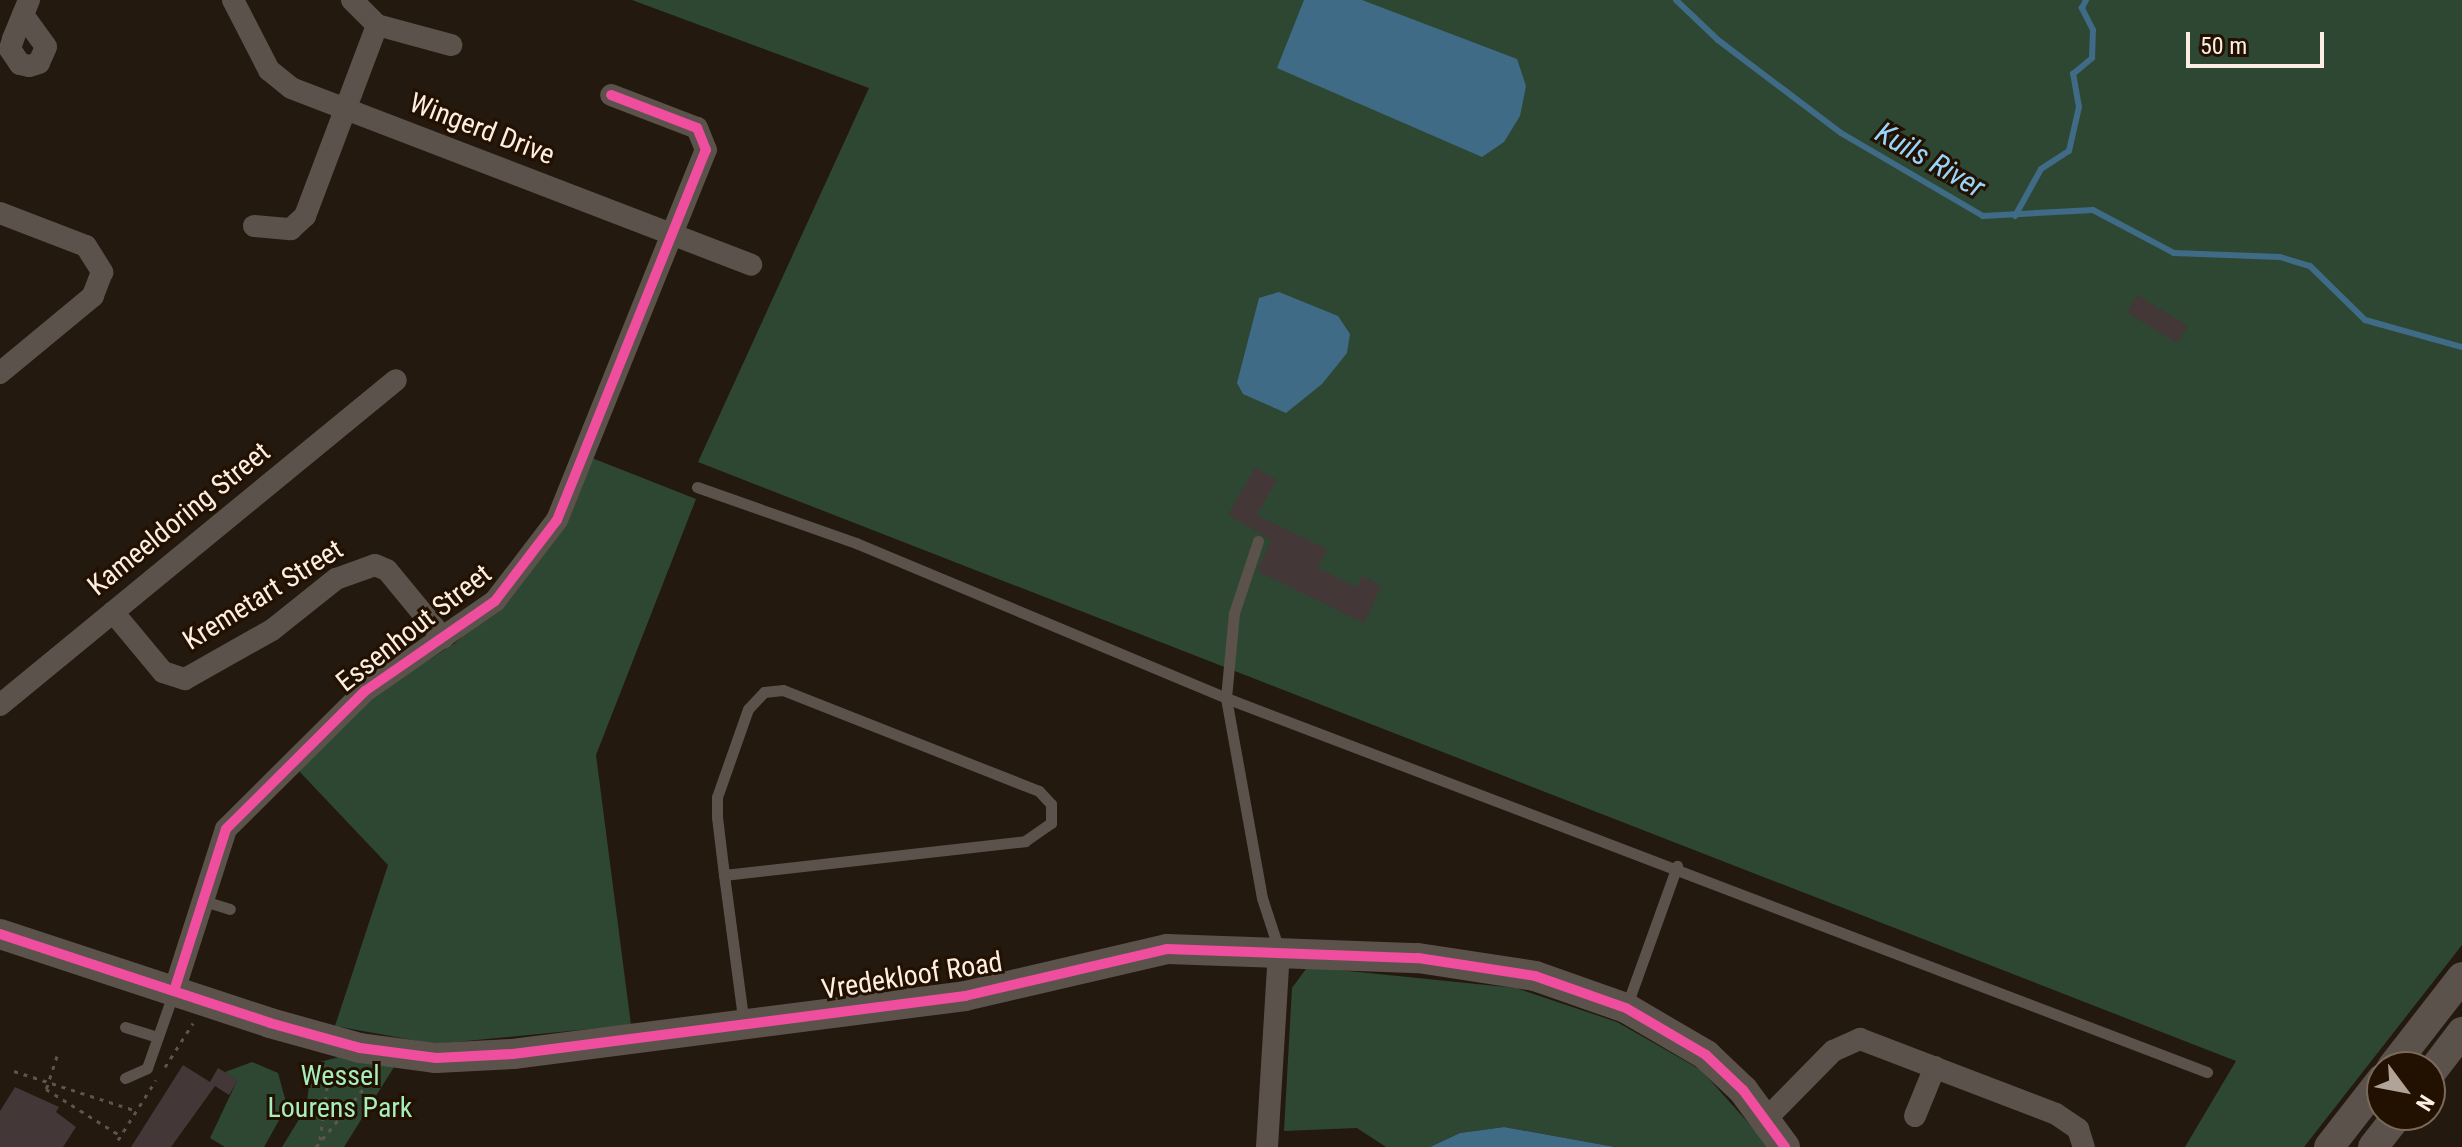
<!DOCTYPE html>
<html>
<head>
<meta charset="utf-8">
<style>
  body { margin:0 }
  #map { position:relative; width:2462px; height:1147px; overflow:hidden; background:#24190e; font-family:"Roboto Condensed",sans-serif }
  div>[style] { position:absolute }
  .green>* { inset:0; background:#2e4733 }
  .water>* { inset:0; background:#406b86 }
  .stream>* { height:6px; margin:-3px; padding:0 3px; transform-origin:3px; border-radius:3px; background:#406b86 }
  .building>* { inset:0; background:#433737 }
  .path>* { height:3px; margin-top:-1.5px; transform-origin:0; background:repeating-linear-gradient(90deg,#5c554e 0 4px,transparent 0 10px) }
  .lane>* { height:11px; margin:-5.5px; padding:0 5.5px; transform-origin:5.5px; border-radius:5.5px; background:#5b524b }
  .street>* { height:22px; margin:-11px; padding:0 11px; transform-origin:11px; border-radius:11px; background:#5b524b }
  .secondary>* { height:30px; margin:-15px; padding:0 15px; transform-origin:15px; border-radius:15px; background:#5b524b }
  .cycleway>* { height:10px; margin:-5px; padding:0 5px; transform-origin:5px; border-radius:5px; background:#ef4d9e }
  span { translate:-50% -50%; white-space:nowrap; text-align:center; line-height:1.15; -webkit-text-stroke:6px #221000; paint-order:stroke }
  .street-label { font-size:28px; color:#fceee2 }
  .park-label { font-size:28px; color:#a6eebb }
  .water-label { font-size:30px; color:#99d4fb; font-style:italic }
  .north { position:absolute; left:2366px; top:1051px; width:80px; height:80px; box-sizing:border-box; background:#221000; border:2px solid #79695a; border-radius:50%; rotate:122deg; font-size:22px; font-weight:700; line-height:32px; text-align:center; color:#fceee2 }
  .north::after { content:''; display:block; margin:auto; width:28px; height:36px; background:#b0a398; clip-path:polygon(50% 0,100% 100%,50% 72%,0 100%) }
  .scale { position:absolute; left:2186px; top:32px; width:138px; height:36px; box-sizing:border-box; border:4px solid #fceee2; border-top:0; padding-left:10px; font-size:24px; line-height:28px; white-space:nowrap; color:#fceee2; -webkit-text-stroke:6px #221000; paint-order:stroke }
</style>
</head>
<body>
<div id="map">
  <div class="green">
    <i style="clip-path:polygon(632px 0,2462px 0,2462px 945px,2304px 1147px,2185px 1147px,2236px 1061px,698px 462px,869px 88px)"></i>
    <i style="clip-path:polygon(592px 458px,696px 499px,596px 755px,631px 1025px,435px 1044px,335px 1026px,388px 865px,298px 770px,365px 702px,455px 643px,516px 591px,557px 537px)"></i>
    <i style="clip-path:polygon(1319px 968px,1516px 988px,1617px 1022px,1701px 1070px,1770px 1147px,1615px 1147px,1504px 1127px,1460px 1133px,1430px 1147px,1386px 1147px,1357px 1128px,1284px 1131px,1292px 988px,1306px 969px)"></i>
    <i style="clip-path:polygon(339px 1057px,394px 1067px,344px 1147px,282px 1147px,306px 1108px,312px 1064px)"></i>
    <i style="clip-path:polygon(252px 1062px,278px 1073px,287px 1106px,264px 1147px,225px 1147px,210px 1138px,237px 1081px,225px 1072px)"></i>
  </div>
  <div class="water">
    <i style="clip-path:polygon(1304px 0,1362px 0,1517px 59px,1526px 86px,1520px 116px,1504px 142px,1482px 157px,1277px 68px)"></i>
    <i style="clip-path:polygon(1279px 292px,1338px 316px,1350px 334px,1347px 353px,1322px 384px,1286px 413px,1243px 394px,1237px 383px,1259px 298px)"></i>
    <i style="clip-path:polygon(1504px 1127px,1615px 1147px,1430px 1147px,1460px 1133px)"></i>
  </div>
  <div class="stream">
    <i style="left:1676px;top:0;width:58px;rotate:43.6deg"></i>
    <i style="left:1718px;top:40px;width:154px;rotate:37.1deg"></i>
    <i style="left:1841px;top:133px;width:164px;rotate:30.3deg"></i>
    <i style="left:1983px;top:216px;width:110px;rotate:-3.1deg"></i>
    <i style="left:2093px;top:210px;width:92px;rotate:28deg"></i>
    <i style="left:2174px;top:253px;width:106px;rotate:2.2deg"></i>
    <i style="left:2280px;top:257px;width:31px;rotate:17deg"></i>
    <i style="left:2310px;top:266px;width:77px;rotate:44.5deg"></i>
    <i style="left:2365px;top:320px;width:101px;rotate:15.6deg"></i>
    <i style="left:2015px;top:216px;width:54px;rotate:-61deg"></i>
    <i style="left:2041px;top:169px;width:33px;rotate:-33deg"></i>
    <i style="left:2069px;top:151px;width:45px;rotate:-77.2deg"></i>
    <i style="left:2079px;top:107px;width:34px;rotate:-100deg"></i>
    <i style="left:2073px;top:74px;width:25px;rotate:-40deg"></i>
    <i style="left:2092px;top:58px;width:28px;rotate:-88deg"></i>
    <i style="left:2093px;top:30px;width:25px;rotate:-117deg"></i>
    <i style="left:2082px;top:8px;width:9px;rotate:-63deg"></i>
  </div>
  <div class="building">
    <i style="clip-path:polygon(2137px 295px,2188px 326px,2177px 343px,2127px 312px)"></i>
    <i style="clip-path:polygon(1255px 467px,1277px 480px,1257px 515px,1327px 549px,1318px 568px,1357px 587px,1362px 576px,1381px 586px,1364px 623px,1257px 571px,1271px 540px,1228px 515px)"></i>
    <i style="clip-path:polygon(183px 1065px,210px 1082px,218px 1068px,238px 1080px,229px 1095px,215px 1086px,171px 1147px,131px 1147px)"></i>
    <i style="clip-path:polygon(15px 1087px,59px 1107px,56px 1112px,76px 1127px,63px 1147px,0 1147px,0 1111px)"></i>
  </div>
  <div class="path">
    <i style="left:57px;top:1056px;width:35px;rotate:108deg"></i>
    <i style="left:46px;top:1089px;width:89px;rotate:32.1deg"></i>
    <i style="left:165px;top:1067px;width:52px;rotate:-57.5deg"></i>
    <i style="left:14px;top:1071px;width:129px;rotate:18deg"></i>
    <i style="left:118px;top:1140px;width:71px;rotate:-57.7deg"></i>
    <i style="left:320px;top:1140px;width:76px;rotate:-82.4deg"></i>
    <i style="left:316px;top:1147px;width:92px;rotate:-50.8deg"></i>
  </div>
  <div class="lane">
    <i style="left:697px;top:487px;width:169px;rotate:19.4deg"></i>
    <i style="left:856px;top:543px;width:401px;rotate:22.7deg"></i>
    <i style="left:1226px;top:698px;width:1050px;rotate:20.87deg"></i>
    <i style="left:1258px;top:541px;width:76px;rotate:108.4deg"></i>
    <i style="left:1234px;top:613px;width:85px;rotate:95.4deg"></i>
    <i style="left:1226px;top:698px;width:203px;rotate:79.8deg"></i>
    <i style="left:1262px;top:898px;width:55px;rotate:71.9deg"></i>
    <i style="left:724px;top:875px;width:303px;rotate:-6.4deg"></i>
    <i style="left:1025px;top:841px;width:32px;rotate:-35deg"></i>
    <i style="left:1051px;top:823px;width:19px;rotate:-90deg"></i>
    <i style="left:1051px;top:804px;width:18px;rotate:-133deg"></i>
    <i style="left:1039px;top:791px;width:275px;rotate:-158.5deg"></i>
    <i style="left:783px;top:690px;width:19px;rotate:174deg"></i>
    <i style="left:764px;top:692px;width:23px;rotate:133deg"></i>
    <i style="left:748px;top:709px;width:93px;rotate:109.4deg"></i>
    <i style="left:717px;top:797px;width:20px;rotate:90deg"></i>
    <i style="left:717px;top:817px;width:58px;rotate:83.1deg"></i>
    <i style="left:724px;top:875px;width:150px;rotate:82.4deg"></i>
    <i style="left:204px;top:901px;width:27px;rotate:17deg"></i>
    <i style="left:1627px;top:1005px;width:148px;rotate:-70.2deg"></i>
    <i style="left:125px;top:1027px;width:34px;rotate:17deg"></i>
    <i style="left:125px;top:1078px;width:24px;rotate:-24deg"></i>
    <i style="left:147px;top:1068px;width:78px;rotate:-70.6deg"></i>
  </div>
  <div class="street">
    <i style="left:233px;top:0;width:79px;rotate:62.8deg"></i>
    <i style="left:269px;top:70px;width:28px;rotate:39deg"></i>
    <i style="left:291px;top:88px;width:493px;rotate:21deg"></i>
    <i style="left:352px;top:0;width:35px;rotate:45deg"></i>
    <i style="left:23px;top:15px;width:39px;rotate:54deg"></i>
    <i style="left:46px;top:47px;width:17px;rotate:114deg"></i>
    <i style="left:39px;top:63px;width:10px;rotate:163deg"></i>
    <i style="left:29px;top:66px;width:9px;rotate:-167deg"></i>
    <i style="left:20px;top:64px;width:18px;rotate:-124deg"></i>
    <i style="left:10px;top:49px;width:10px;rotate:-73deg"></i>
    <i style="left:13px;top:39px;width:42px;rotate:-67.7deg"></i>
    <i style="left:0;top:213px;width:92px;rotate:21deg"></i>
    <i style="left:86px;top:246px;width:31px;rotate:58deg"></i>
    <i style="left:102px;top:272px;width:26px;rotate:111deg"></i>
    <i style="left:93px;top:296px;width:121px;rotate:140.4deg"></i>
    <i style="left:254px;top:226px;width:37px;rotate:5deg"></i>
    <i style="left:291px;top:229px;width:19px;rotate:-43deg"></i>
    <i style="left:305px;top:216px;width:204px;rotate:-69.3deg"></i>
    <i style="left:377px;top:25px;width:77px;rotate:15.1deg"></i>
    <i style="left:113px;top:612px;width:78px;rotate:50.2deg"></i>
    <i style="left:163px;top:672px;width:23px;rotate:18deg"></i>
    <i style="left:185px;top:679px;width:100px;rotate:-29.4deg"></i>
    <i style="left:272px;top:630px;width:82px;rotate:-38.6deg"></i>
    <i style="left:336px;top:579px;width:41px;rotate:-19.7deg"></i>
    <i style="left:375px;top:565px;width:13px;rotate:23deg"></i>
    <i style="left:387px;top:570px;width:88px;rotate:50.5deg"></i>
    <i style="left:0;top:705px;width:512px;rotate:-39.38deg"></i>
    <i style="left:174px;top:991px;width:170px;rotate:-72.2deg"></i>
    <i style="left:226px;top:829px;width:196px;rotate:-44.8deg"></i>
    <i style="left:365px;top:691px;width:158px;rotate:-34.7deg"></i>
    <i style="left:495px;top:601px;width:102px;rotate:-52.6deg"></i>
    <i style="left:557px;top:520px;width:399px;rotate:-68.1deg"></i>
    <i style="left:706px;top:150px;width:24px;rotate:-112deg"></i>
    <i style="left:697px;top:128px;width:92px;rotate:-159deg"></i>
    <i style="left:1915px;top:1116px;width:53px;rotate:-67.8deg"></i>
    <i style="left:1767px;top:1118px;width:94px;rotate:-45.4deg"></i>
    <i style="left:1833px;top:1051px;width:30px;rotate:-24deg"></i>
    <i style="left:1860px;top:1039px;width:210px;rotate:20.9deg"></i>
    <i style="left:2056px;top:1114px;width:27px;rotate:34deg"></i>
    <i style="left:2078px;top:1129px;width:19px;rotate:72deg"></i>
    <i style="left:1267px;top:1147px;width:196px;rotate:-86.5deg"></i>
  </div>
  <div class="secondary">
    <i style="left:0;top:934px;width:284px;rotate:18.2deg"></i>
    <i style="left:270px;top:1023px;width:93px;rotate:15.5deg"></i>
    <i style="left:360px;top:1048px;width:77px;rotate:7.5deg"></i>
    <i style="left:436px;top:1058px;width:77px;rotate:-3deg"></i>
    <i style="left:513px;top:1054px;width:456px;rotate:-7.3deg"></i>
    <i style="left:965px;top:996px;width:207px;rotate:-13.1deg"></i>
    <i style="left:1167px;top:949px;width:251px;rotate:2.1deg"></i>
    <i style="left:1418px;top:958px;width:118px;rotate:8.7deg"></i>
    <i style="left:1535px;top:976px;width:96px;rotate:19.4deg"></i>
    <i style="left:1626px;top:1008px;width:93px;rotate:30.4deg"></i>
    <i style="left:1706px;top:1055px;width:51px;rotate:43.4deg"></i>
    <i style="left:1743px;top:1090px;width:71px;rotate:53.6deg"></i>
    <i style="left:2392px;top:1067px;width:114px;rotate:-52.1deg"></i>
    <i style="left:2430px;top:1074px;width:53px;rotate:-52.7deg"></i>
    <i style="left:2329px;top:1147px;width:86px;rotate:-52.1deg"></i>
    <i style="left:2373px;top:1147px;width:41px;rotate:-52deg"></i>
  </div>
  <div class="cycleway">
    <i style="left:0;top:934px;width:284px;rotate:18.2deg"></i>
    <i style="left:270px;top:1023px;width:93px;rotate:15.5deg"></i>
    <i style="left:360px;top:1048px;width:77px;rotate:7.5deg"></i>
    <i style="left:436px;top:1058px;width:77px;rotate:-3deg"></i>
    <i style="left:513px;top:1054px;width:456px;rotate:-7.3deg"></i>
    <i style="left:965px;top:996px;width:207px;rotate:-13.1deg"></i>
    <i style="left:1167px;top:949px;width:251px;rotate:2.1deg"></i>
    <i style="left:1418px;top:958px;width:118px;rotate:8.7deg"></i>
    <i style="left:1535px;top:976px;width:96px;rotate:19.4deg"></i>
    <i style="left:1626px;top:1008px;width:93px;rotate:30.4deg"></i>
    <i style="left:1706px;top:1055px;width:51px;rotate:43.4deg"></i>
    <i style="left:1743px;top:1090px;width:71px;rotate:53.6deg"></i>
    <i style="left:174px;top:991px;width:170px;rotate:-72.2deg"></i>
    <i style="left:226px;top:829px;width:196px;rotate:-44.8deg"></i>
    <i style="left:365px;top:691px;width:158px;rotate:-34.7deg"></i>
    <i style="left:495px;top:601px;width:102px;rotate:-52.6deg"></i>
    <i style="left:557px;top:520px;width:399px;rotate:-68.1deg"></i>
    <i style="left:706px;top:150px;width:24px;rotate:-112deg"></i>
    <i style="left:697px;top:128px;width:92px;rotate:-159deg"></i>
  </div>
  <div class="street-label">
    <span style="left:482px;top:129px;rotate:21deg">Wingerd Drive</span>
    <span style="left:179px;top:519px;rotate:-39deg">Kameeldoring Street</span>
    <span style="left:263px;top:595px;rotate:-32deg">Kremetart Street</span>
    <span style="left:414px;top:628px;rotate:-38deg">Essenhout Street</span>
    <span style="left:912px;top:976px;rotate:-9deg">Vredekloof Road</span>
  </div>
  <div class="park-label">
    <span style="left:340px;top:1092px">Wessel<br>Lourens Park</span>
  </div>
  <div class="water-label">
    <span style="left:1930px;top:160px;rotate:30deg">Kuils River</span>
  </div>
  <div class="north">N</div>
  <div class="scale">50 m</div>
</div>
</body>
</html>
